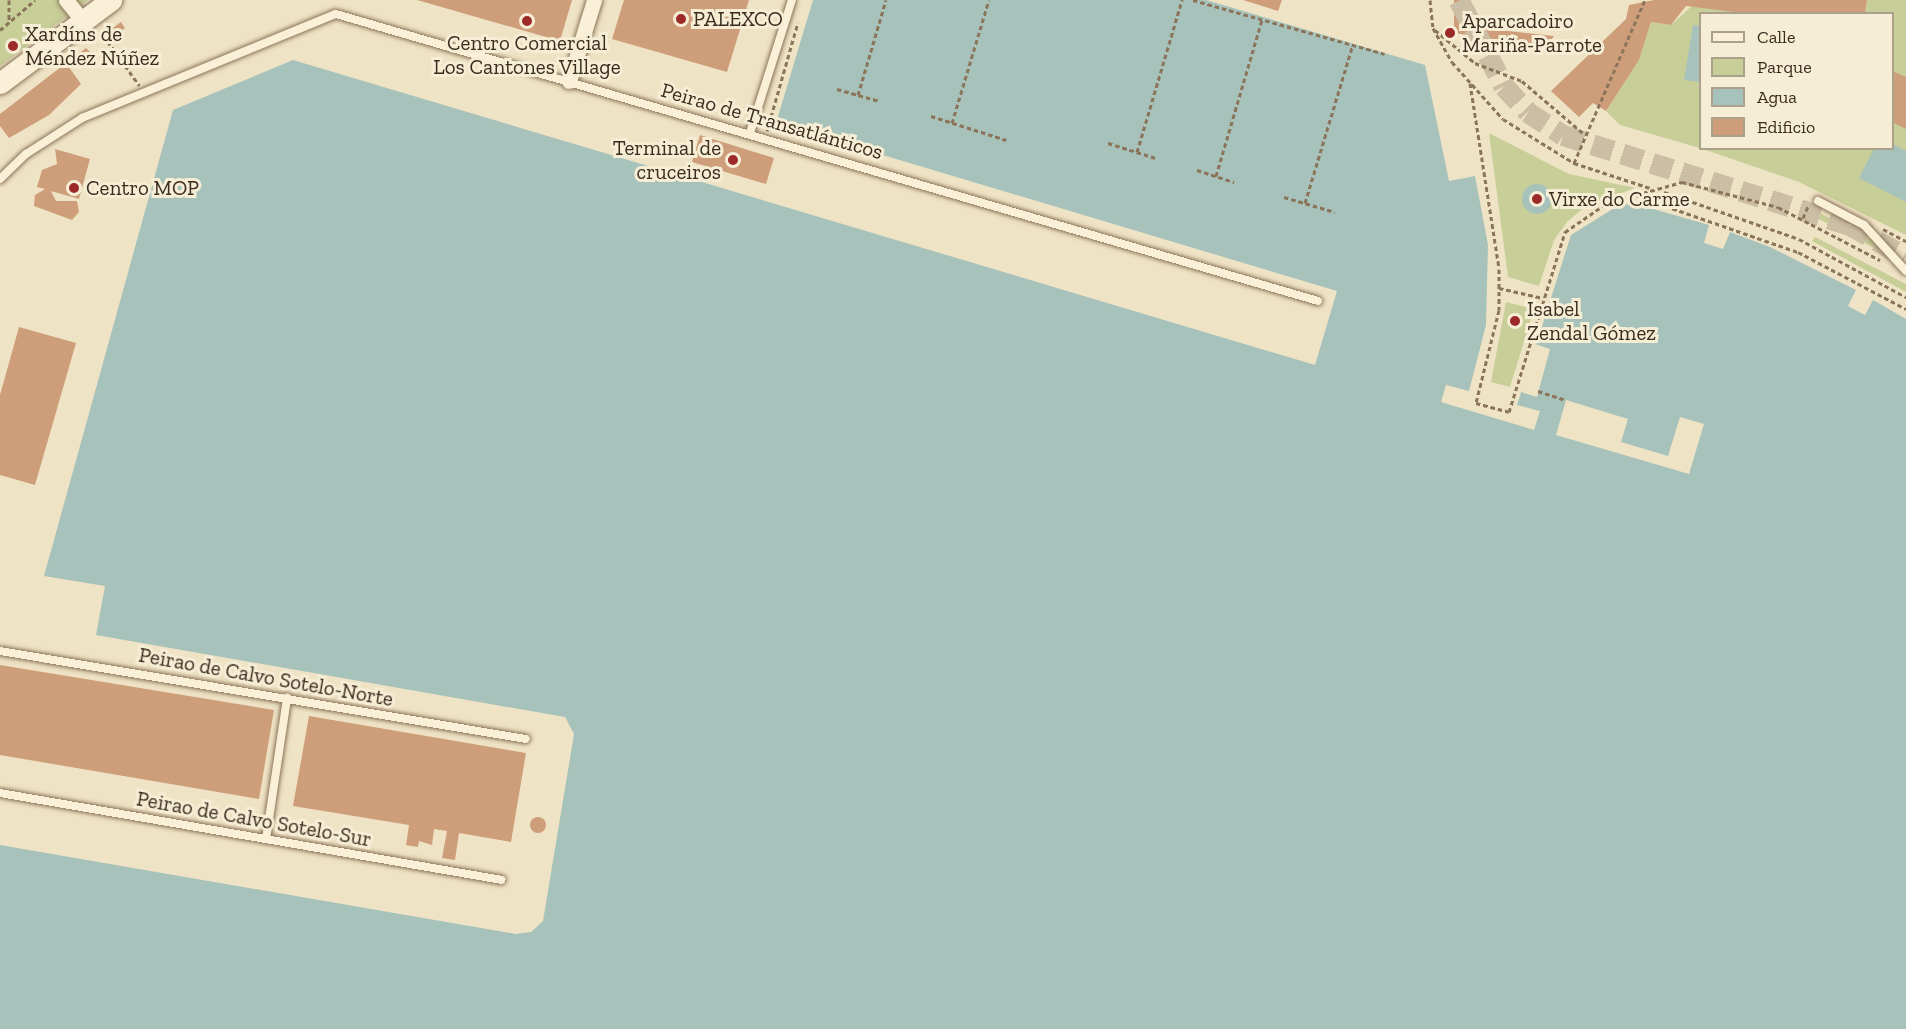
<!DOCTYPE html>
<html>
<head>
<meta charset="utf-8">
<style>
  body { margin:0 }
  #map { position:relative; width:1906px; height:1029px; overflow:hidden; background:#efe3c5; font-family:"Zilla Slab",serif }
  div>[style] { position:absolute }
  .green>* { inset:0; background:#c7ce98 }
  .water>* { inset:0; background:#a7c2bb }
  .round { border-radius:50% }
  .pier>* { inset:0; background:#efe3c5 }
  .building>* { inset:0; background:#ce9e7a }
  .secondary-tunnel>* { height:21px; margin-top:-10.5px; transform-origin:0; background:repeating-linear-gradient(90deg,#cbbea4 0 21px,transparent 0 31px) }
  .path>* { height:3px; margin-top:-1.5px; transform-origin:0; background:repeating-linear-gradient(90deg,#8b755a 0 4.5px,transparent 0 7.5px) }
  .roads { filter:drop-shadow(0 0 2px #8b755a) drop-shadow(0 0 2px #8b755a) }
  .lane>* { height:8px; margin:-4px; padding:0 4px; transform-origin:4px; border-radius:4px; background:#faf0d8 }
  .street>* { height:15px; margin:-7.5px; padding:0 7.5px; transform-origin:7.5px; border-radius:7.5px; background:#faf0d8 }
  .secondary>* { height:21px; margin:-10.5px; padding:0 10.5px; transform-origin:10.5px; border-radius:10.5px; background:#faf0d8 }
  .dots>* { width:16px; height:16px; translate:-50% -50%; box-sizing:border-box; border:3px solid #f6edd5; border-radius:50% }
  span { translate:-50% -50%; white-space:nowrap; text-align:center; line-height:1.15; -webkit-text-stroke:6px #f6edd5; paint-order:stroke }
  .poi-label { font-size:21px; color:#3a2c1f }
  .left { translate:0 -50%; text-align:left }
  .right { translate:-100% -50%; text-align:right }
  .street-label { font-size:21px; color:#3a2c1f }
  .legend { position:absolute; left:1699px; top:12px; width:195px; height:138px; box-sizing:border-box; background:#f6edd5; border:2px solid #aba08c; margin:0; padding:8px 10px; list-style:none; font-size:18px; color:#3a2c1f }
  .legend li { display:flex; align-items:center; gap:12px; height:30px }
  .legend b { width:30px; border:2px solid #aba08c }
</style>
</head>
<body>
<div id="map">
  <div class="green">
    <i style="clip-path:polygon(0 0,88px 0,0 66px)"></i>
    <i style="clip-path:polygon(1867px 0,1906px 0,1906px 235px,1799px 182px,1703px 149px,1892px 148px,1892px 14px,1865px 13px)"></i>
    <i style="clip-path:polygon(1695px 3px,1750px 13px,1700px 14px,1700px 148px,1620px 125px,1606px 111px,1639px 60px,1651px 22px,1671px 25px)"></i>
    <i style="clip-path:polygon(evenodd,1489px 133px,1569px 174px,1635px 188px,1586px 206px,1567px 222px,1554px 240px,1539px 286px,1508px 277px,1489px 133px,1537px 184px,1550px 191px,1552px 200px,1522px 200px,1524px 191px,1537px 184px)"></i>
    <i style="clip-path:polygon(1814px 210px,1879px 244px,1876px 249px,1811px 215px)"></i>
    <i style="clip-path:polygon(1815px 237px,1906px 284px,1906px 292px,1812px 241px)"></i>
    <i style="clip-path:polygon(1506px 302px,1534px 309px,1510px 387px,1491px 382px)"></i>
  </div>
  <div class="water">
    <i style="clip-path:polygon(813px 0,1206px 0,1425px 65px,1449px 181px,1475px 176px,1488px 245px,1486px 325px,1469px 391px,1446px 385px,1441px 402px,1534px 430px,1540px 411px,1517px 405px,1571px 235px,1619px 205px,1636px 204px,1709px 225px,1704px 243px,1723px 249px,1730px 232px,1770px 247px,1856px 290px,1848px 306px,1865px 315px,1873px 300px,1906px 319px,1906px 1029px,0 1029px,0 845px,516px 934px,531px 932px,543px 921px,574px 734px,565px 717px,96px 635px,105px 586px,44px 576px,173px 110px,293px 60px,1315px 365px,1337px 291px,776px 123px)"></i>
    <i style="clip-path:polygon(1693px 25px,1700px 26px,1700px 82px,1684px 80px)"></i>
    <i style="clip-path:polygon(1893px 144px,1906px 151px,1906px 202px,1859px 178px,1874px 149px)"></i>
    <i class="round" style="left:1522px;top:184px;width:30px;height:30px"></i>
  </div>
  <div class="pier">
    <i style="clip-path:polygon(1535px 344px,1550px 349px,1537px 397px,1521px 392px)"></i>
    <i style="clip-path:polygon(1566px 400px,1628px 419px,1621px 442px,1668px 456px,1680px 417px,1704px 424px,1689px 474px,1556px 435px)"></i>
  </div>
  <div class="building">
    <i style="clip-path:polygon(417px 0,572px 0,560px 41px)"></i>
    <i style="clip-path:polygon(624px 0,749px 0,727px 72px,612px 39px)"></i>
    <i style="clip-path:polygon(1243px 0,1282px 0,1278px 11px)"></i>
    <i style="clip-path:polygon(1454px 0,1462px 0,1462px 26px,1554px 36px,1546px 47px,1454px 33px)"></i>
    <i style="clip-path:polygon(1654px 0,1867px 0,1865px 14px,1750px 14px,1686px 6px,1671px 25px,1651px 22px,1639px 60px,1606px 111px,1593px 103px,1579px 117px,1551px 91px,1626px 19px,1629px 5px)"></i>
    <i style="clip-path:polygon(121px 22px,125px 28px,111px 38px,107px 32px)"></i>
    <i style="clip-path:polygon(86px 48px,91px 53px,77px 64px,73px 58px)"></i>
    <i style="clip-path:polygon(66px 63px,81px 84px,49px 115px,9px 138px,0 126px,0 114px)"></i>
    <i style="clip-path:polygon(1892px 71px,1906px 77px,1906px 129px,1892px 122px)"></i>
    <i style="clip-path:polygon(700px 135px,774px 158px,766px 184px,692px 162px)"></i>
    <i style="clip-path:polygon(55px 149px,90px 159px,79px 199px,51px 191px,56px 201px,77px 201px,79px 212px,72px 220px,34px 206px,35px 195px,45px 189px,37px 187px,42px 170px,57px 164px)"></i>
    <i style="clip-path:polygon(19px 327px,76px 343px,35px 485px,0 475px,0 395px)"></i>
    <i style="clip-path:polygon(0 665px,274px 710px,259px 799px,0 755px)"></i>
    <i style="clip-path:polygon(309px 716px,526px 753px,511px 842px,459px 833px,455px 860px,442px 858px,447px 831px,434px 829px,432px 845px,419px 841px,418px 847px,406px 845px,409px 825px,293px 806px)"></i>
    <i class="round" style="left:530px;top:817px;width:16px;height:16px"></i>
  </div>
  <div class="secondary-tunnel">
    <i style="left:1459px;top:0;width:97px;rotate:62.4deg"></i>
    <i style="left:1504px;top:86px;width:35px;rotate:47deg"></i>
    <i style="left:1528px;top:112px;width:42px;rotate:33.3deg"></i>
    <i style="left:1563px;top:135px;width:301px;rotate:17.4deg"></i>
    <i style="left:1850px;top:225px;width:64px;rotate:29.7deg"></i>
  </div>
  <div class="path">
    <i style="left:9px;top:0;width:21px;rotate:90deg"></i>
    <i style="left:1193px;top:0;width:199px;rotate:15.7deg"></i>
    <i style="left:1430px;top:0;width:28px;rotate:84deg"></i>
    <i style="left:1433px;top:28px;width:39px;rotate:61deg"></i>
    <i style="left:1452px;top:62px;width:76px;rotate:48.2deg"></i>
    <i style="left:1503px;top:119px;width:84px;rotate:31.8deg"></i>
    <i style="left:1574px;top:163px;width:80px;rotate:18.2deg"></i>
    <i style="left:0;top:30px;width:46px;rotate:-40.6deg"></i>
    <i style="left:1435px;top:30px;width:52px;rotate:39.5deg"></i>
    <i style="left:1475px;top:63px;width:50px;rotate:21deg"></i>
    <i style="left:1522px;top:81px;width:82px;rotate:40.5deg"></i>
    <i style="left:103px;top:35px;width:62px;rotate:54.2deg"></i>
    <i style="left:1470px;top:83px;width:188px;rotate:81.1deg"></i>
    <i style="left:1499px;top:269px;width:41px;rotate:90deg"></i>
    <i style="left:1499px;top:310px;width:96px;rotate:103.9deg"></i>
    <i style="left:1476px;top:403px;width:34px;rotate:15deg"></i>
    <i style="left:1509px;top:412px;width:189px;rotate:-72.7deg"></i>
    <i style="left:1565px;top:232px;width:51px;rotate:-34.6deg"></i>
    <i style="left:1607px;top:203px;width:78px;rotate:-15.6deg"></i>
    <i style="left:1682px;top:182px;width:99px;rotate:14.6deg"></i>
    <i style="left:1778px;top:207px;width:115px;rotate:27.5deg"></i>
    <i style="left:837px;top:89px;width:44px;rotate:15.9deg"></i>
    <i style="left:858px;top:95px;width:99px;rotate:-73.6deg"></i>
    <i style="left:931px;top:116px;width:79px;rotate:17.7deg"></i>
    <i style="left:952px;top:123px;width:128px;rotate:-73.3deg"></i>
    <i style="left:767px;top:131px;width:113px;rotate:-74.1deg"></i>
    <i style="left:1108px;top:143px;width:50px;rotate:17.4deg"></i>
    <i style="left:1137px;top:152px;width:159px;rotate:-73.5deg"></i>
    <i style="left:1574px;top:163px;width:178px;rotate:-66.5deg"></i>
    <i style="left:1197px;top:170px;width:39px;rotate:18deg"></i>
    <i style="left:1216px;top:176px;width:163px;rotate:-73.6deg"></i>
    <i style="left:1664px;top:192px;width:143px;rotate:19.2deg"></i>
    <i style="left:1799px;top:239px;width:122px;rotate:28.5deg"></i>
    <i style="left:1637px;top:196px;width:170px;rotate:19.2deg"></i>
    <i style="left:1798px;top:252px;width:122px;rotate:27.8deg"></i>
    <i style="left:1284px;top:197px;width:53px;rotate:16.4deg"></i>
    <i style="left:1305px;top:203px;width:163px;rotate:-73.2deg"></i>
    <i style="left:1803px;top:218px;width:13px;rotate:-67deg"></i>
    <i style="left:1883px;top:229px;width:26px;rotate:28deg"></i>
    <i style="left:1499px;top:288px;width:45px;rotate:12.8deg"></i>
    <i style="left:1538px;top:391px;width:29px;rotate:18deg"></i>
  </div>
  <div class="roads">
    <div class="lane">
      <i style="left:750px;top:133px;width:139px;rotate:-72.5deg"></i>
      <i style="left:0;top:179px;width:36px;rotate:-44deg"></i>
      <i style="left:26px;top:154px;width:67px;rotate:-32.7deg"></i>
      <i style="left:82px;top:118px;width:274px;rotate:-22.3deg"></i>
      <i style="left:336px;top:14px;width:1023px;rotate:16.29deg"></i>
      <i style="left:1818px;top:201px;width:52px;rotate:27.6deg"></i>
      <i style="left:1864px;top:225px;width:62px;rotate:47.6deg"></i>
      <i style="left:0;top:651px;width:533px;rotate:9.5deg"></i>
      <i style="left:0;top:793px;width:509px;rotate:9.83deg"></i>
      <i style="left:266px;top:839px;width:143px;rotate:-81.5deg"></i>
    </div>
    <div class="street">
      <i style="left:66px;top:0;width:27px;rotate:51deg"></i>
      <i style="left:569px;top:81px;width:85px;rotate:-72.8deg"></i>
    </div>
    <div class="secondary">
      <i style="left:0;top:83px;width:139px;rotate:-36.8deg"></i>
    </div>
  </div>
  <div class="dots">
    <i style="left:681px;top:19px;background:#9b2a29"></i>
    <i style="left:527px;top:21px;background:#9b2a29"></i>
    <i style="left:1450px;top:33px;background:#9b2a29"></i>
    <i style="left:13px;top:46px;background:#9b2a29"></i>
    <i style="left:733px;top:160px;background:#9b2a29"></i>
    <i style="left:74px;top:188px;background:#9b2a29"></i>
    <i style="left:1537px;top:199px;background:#9b2a29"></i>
    <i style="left:1515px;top:321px;background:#9b2a29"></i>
  </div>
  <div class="poi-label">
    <span class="left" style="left:693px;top:19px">PALEXCO</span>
    <span class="left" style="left:1462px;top:33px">Aparcadoiro<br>Mariña-Parrote</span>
    <span class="left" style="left:25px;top:46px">Xardíns de<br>Méndez Núñez</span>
    <span style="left:527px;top:55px">Centro Comercial<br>Los Cantones Village</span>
    <span class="right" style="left:721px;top:160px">Terminal de<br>cruceiros</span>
    <span class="left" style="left:86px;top:188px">Centro MOP</span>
    <span class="left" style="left:1549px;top:199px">Virxe do Carme</span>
    <span class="left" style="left:1527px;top:321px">Isabel<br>Zendal Gómez</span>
  </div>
  <div class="street-label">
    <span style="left:772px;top:121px;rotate:16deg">Peirao de Transatlánticos</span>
    <span style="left:266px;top:677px;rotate:10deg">Peirao de Calvo Sotelo-Norte</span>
    <span style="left:254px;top:819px;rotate:10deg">Peirao de Calvo Sotelo-Sur</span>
  </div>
  <ul class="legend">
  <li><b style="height:8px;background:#faf0d8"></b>Calle</li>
  <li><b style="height:16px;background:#c7ce98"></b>Parque</li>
  <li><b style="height:16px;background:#a7c2bb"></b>Agua</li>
  <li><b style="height:16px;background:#ce9e7a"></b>Edificio</li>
  </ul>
</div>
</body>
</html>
